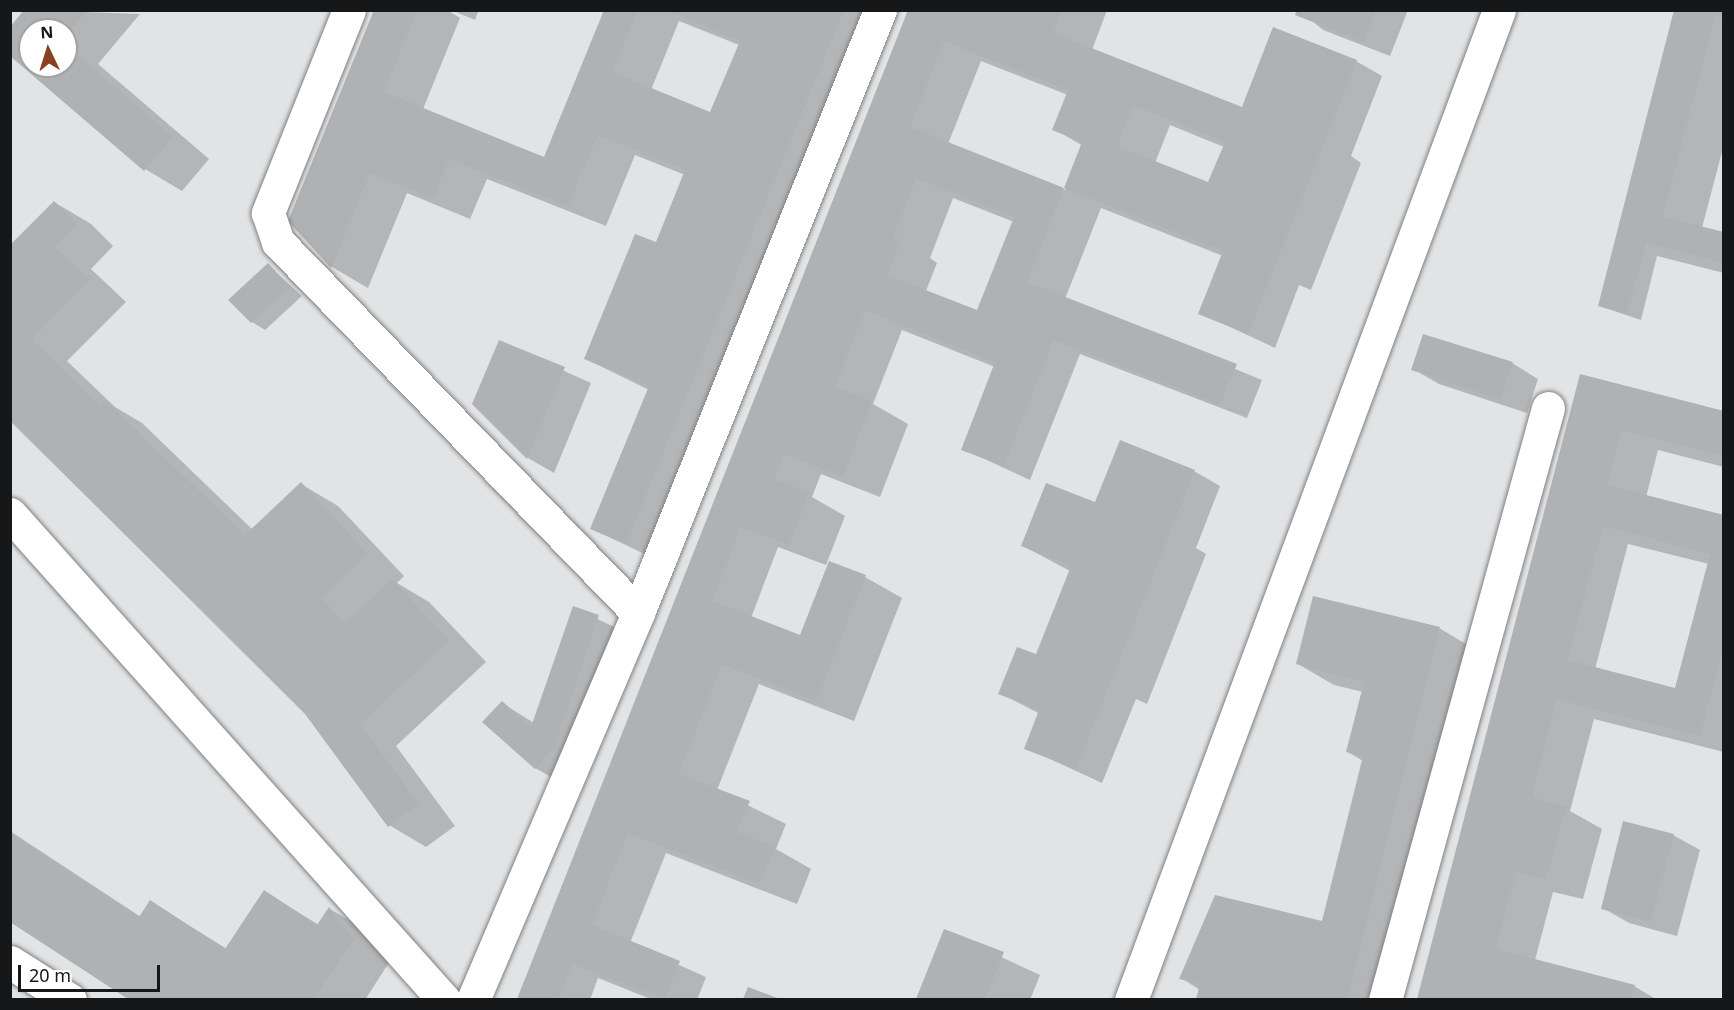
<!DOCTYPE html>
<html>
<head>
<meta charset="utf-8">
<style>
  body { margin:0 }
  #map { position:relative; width:1734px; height:1010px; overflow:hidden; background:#e1e3e5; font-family:"Noto Sans",sans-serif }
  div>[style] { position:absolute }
  .shadow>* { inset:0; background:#0003 }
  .building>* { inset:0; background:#afb1b3 }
  .roads { filter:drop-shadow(0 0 2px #808183) drop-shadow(0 0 2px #808183) }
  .minor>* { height:33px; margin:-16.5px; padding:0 16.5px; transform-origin:16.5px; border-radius:16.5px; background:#fff }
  span { translate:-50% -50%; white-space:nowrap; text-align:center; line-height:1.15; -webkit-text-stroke:6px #fff; paint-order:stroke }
  .frame { position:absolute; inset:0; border:12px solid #161718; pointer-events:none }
  .north { position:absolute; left:18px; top:18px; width:60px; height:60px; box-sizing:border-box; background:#fff; border:2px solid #a2a2a3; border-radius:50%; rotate:356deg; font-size:16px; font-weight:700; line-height:24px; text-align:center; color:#161718 }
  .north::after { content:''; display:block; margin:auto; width:21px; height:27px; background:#894120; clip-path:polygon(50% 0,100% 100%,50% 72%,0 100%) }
  .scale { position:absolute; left:18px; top:965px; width:142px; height:27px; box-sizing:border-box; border:3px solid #161718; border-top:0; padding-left:8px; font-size:18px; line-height:21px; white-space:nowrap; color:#161718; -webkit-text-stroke:4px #fff; paint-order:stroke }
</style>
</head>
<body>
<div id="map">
  <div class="shadow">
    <i style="clip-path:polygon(evenodd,26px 10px,140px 14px,98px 64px,209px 159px,182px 191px,145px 169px,10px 54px,26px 10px,30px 30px,66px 30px,66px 66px,30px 66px,30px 30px)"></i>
    <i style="clip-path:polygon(evenodd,376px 10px,447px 10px,460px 18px,423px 109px,545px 159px,605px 10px,876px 10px,653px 558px,592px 529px,649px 390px,586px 359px,657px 244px,685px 175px,635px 155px,606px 226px,487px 179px,470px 219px,407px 193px,368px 288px,332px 267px,290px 221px,376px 10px,679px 21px,739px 45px,711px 114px,651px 90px,679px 21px)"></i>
    <i style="clip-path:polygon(451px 10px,479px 10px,475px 20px)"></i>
    <i style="clip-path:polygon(evenodd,910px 10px,1107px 10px,1092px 50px,1248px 111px,1356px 61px,1382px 76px,1351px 156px,1361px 163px,1311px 290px,1299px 285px,1275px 348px,1200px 313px,1223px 256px,1101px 208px,1065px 299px,1262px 380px,1247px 418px,1080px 354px,1030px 480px,963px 449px,995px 367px,902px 330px,873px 404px,908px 424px,880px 497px,821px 474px,812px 497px,845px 516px,826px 565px,778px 547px,751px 618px,801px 637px,865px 577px,902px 598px,854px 721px,759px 684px,717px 790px,786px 824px,776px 849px,811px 869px,797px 904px,666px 853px,630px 943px,706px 977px,697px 1000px,653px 1000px,598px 978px,590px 1000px,519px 1000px,910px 10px,981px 61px,1068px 95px,1054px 129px,1083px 146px,1065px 190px,948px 144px,981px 61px,910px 10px,1170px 125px,1224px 147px,1209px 184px,1155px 163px,1170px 125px,910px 10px,953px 198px,1014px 222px,978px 312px,926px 291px,937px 263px,930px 258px,953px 198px)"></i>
    <i style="clip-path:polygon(1299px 10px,1408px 10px,1390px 56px,1323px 30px)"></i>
    <i style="clip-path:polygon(1676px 10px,1724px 10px,1724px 144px,1702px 228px,1724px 234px,1724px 273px,1657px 256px,1641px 320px,1599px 306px)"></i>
    <i style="clip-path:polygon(54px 202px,91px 224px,113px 246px,91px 269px,126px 302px,67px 361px,115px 407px,142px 423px,253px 530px,301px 484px,338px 506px,404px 576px,397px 583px,429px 602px,486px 662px,396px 746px,455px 826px,426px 847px,389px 825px,306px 713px,10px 421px,10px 247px)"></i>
    <i style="clip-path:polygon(268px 265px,302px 296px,265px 330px,252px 322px)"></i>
    <i style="clip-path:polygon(499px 342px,591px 383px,554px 473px,528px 458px,474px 404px)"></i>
    <i style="clip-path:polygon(1512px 363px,1538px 379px,1527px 413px,1439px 384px,1413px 369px)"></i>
    <i style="clip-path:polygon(evenodd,1581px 376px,1724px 413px,1724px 467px,1658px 450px,1646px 497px,1724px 517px,1724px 752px,1594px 719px,1570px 811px,1602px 829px,1583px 899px,1553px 892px,1535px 960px,1634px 986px,1657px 1000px,1419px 1000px,1581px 376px,1628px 544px,1709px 564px,1676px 689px,1595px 669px,1628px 544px)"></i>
    <i style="clip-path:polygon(1194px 471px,1220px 486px,1196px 548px,1206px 554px,1147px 704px,1136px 699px,1102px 783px,1026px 748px,1040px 714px,1000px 693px,1036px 656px,1070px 571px,1023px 546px)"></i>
    <i style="clip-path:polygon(574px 608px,625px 632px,562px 783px,535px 768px,502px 703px,534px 723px)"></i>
    <i style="clip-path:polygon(1439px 628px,1476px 650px,1390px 1000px,1198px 1000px,1200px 990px,1181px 978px,1323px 922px,1363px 761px,1348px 752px,1363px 692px,1334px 685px,1298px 664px)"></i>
    <i style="clip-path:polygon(10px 831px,141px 917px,151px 902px,227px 949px,265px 892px,319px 925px,330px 909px,366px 930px,390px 961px,365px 1000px,130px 1000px,10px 920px)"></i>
    <i style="clip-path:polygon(1673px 835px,1700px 850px,1677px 936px,1629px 923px,1603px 908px)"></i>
    <i style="clip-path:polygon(945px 931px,1040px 975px,1030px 1000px,918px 1000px)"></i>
  </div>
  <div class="building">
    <i style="clip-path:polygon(24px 10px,88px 10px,66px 36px,66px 30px,30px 30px,30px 66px,66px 66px,66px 45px,173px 137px,144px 171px,10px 56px,10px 27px)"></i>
    <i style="clip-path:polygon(374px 10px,417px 10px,384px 92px,544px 157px,604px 10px,638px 10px,612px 72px,710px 112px,740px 41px,666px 10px,844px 10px,626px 544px,590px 529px,649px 386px,584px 359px,635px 234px,656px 242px,685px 170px,598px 135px,568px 206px,449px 159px,433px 199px,370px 173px,331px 268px,288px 221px)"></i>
    <i style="clip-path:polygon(evenodd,908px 10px,1062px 10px,1053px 33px,1242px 107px,1273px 27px,1357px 60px,1248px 334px,1198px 314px,1223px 251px,1064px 188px,1082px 142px,1052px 130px,1068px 90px,944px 41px,910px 127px,1064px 188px,1027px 282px,1237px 364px,1220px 405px,1054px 340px,1004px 466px,961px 450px,995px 362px,865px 310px,835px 387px,872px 401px,843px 477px,784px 454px,774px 479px,809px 493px,789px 545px,741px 527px,712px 601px,800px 635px,829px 561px,866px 575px,816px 701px,722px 664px,679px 774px,750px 801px,737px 832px,775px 847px,760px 884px,628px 833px,592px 925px,680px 961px,665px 999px,572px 964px,558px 999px,517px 999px,908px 10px,1133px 105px,1225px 142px,1208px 182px,1117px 146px,1133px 105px,908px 10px,916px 178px,1014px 217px,977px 310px,887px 275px,901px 240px,893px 237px,916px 178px)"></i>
    <i style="clip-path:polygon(1297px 10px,1376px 10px,1364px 42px,1295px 15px)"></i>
    <i style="clip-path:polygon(1674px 10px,1724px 10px,1724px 18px,1715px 16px,1663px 217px,1724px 232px,1724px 263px,1646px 243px,1627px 314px,1598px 306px)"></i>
    <i style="clip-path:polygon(54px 201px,77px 224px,55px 247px,90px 280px,32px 339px,100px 406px,105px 400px,245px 535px,301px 482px,368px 554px,322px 598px,345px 623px,392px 579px,450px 640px,360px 724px,419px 804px,388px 827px,305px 714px,10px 420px,10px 245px)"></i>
    <i style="clip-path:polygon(268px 263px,290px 287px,251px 323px,228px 300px)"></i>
    <i style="clip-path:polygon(1423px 334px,1513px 362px,1501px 399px,1411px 370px)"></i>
    <i style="clip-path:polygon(499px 340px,565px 367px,527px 459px,472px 404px)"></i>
    <i style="clip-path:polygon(evenodd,1580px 374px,1724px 411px,1724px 456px,1621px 430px,1607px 485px,1724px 515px,1724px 643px,1700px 736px,1557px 699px,1532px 797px,1566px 807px,1546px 879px,1516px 872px,1496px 949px,1635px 985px,1631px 999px,1417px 999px,1580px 374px,1603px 526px,1710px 554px,1675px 688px,1568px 660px,1603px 526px)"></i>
    <i style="clip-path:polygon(1120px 440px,1195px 470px,1076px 769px,1024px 749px,1039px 710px,998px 694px,1017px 647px,1036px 654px,1071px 566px,1021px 546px,1046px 483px,1095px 502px)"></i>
    <i style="clip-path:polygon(1313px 596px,1440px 627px,1348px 999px,1196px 999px,1200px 984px,1179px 979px,1215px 895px,1322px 921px,1363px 756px,1346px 752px,1364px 682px,1296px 664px)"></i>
    <i style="clip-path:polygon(573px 606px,599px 615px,554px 748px,535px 769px,482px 722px,502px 701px,531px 727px)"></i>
    <i style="clip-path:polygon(1623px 821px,1674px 834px,1651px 922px,1601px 909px)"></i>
    <i style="clip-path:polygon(10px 833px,139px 917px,150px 900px,225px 949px,264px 890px,317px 925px,329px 907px,354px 939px,314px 999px,128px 999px,10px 922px)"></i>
    <i style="clip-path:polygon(944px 929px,1004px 952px,985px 999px,916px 999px)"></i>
    <i style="clip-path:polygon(748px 987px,780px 999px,743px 999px)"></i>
  </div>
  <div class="roads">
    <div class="minor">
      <i style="left:349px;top:10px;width:219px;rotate:111.8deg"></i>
      <i style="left:268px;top:213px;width:31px;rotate:71deg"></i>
      <i style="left:278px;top:242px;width:517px;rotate:45.86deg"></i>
      <i style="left:10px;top:514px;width:652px;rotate:48.24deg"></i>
      <i style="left:10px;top:962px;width:71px;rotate:32.3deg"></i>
      <i style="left:473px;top:1000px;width:421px;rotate:-66.9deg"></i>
      <i style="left:638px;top:613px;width:650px;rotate:-68.13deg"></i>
      <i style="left:1131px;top:1000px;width:1056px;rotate:-69.61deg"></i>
      <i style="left:1385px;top:1000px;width:614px;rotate:-74.61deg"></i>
    </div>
  </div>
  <div class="frame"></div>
  <div class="north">N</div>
  <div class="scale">20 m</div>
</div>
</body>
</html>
